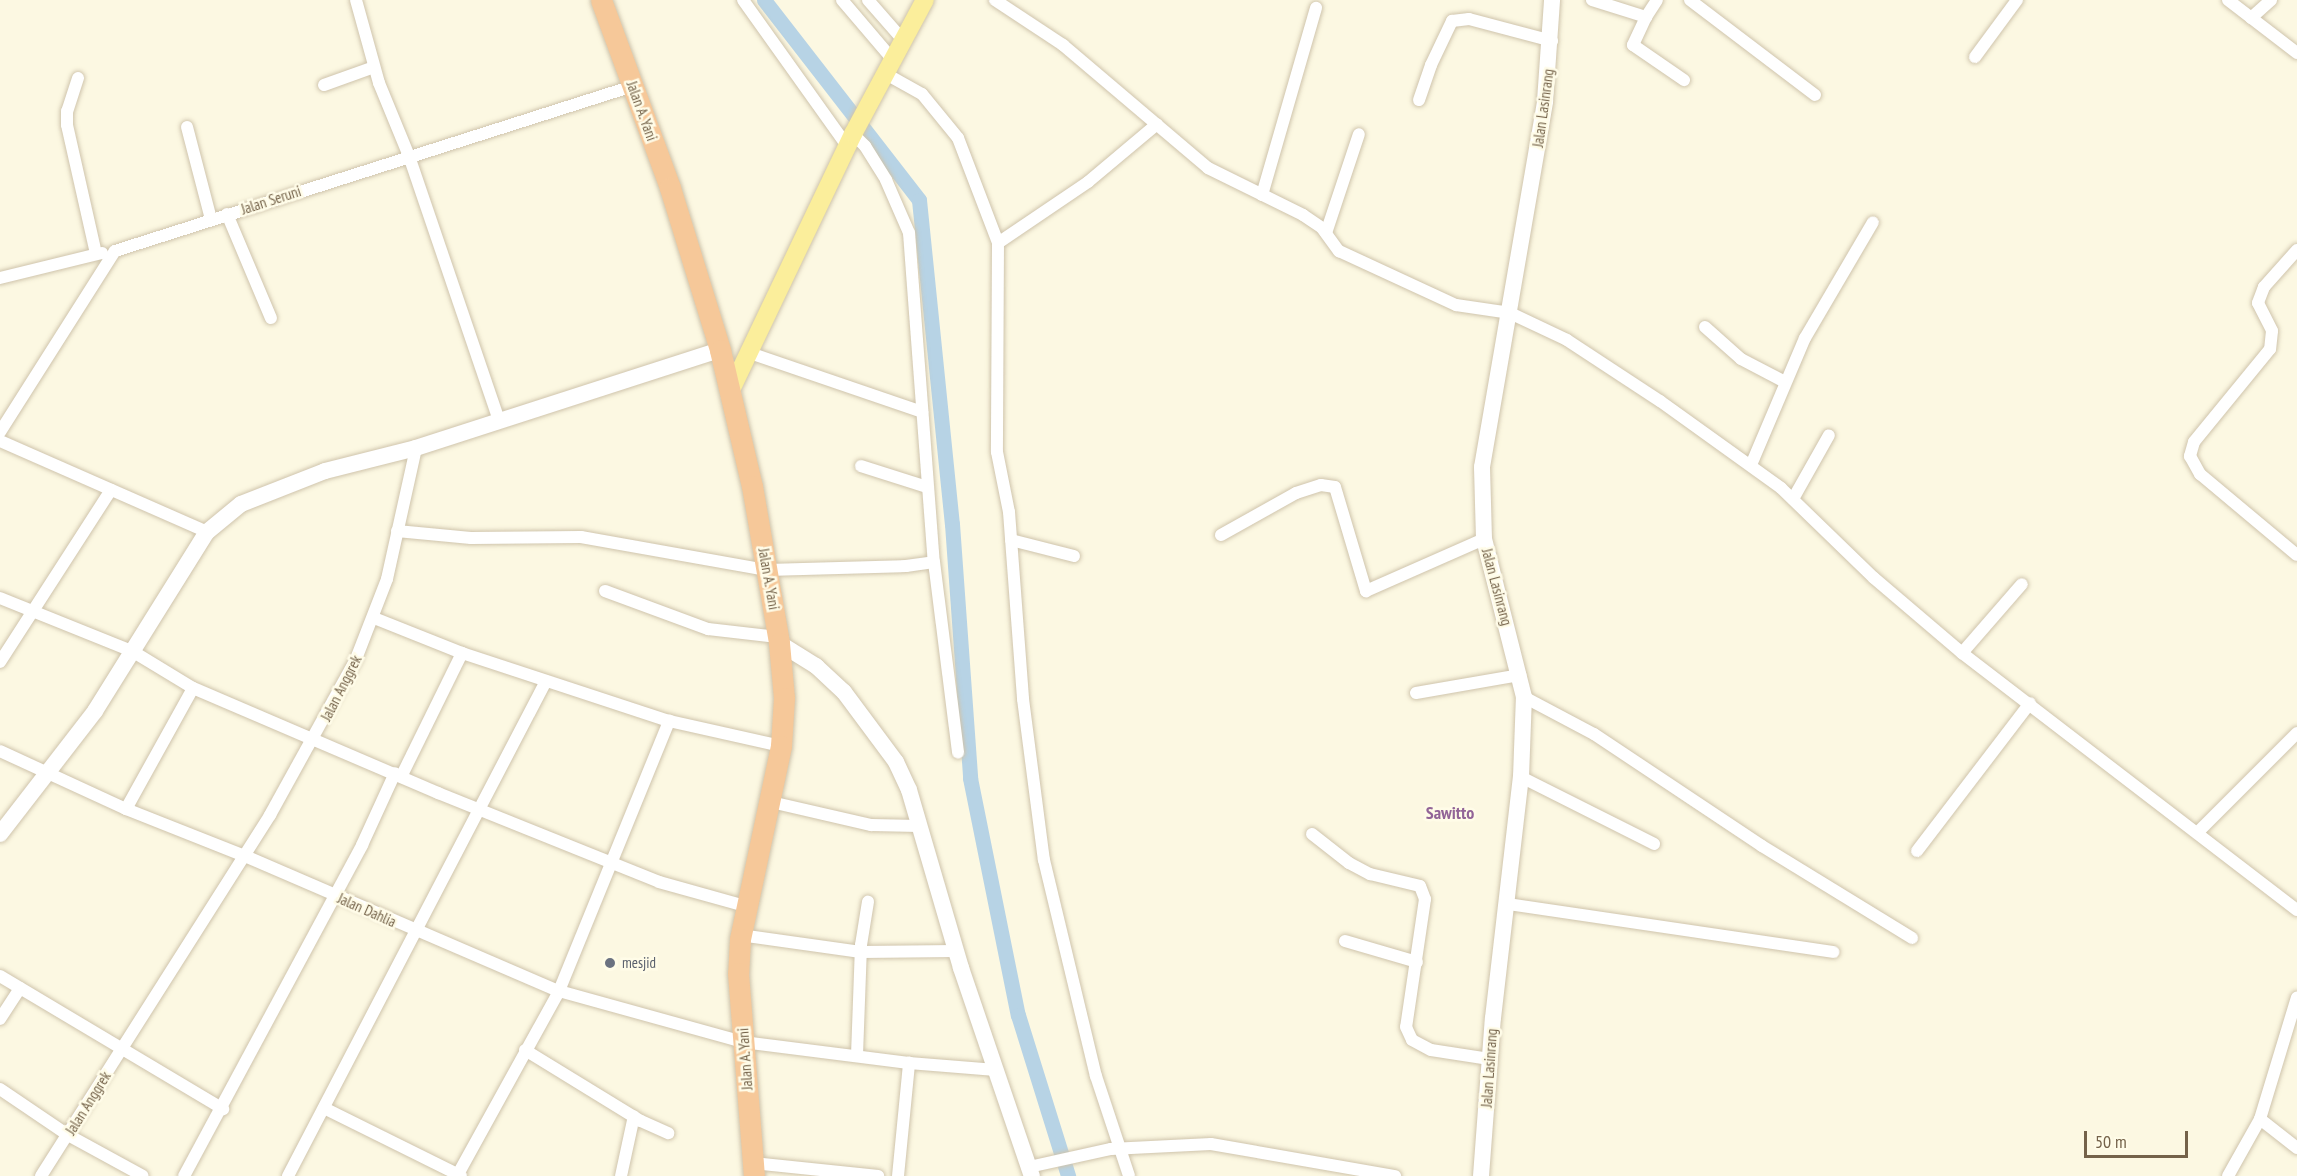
<!DOCTYPE html>
<html>
<head>
<meta charset="utf-8">
<style>
  body { margin:0 }
  #map { position:relative; width:2297px; height:1176px; overflow:hidden; background:#fcf8e2; font-family:"PT Sans Narrow",sans-serif }
  div>[style] { position:absolute }
  .canal>* { height:15px; margin:-7.5px; padding:0 7.5px; transform-origin:7.5px; border-radius:7.5px; background:#b7d3e5 }
  .roads { filter:drop-shadow(0 0 2px #cfc4ac) drop-shadow(0 0 2px #cfc4ac) }
  .street>* { height:12px; margin:-6px; padding:0 6px; transform-origin:6px; border-radius:6px; background:#fff }
  .secondary>* { height:16px; margin:-8px; padding:0 8px; transform-origin:8px; border-radius:8px; background:#fff }
  .primary>* { height:18px; margin:-9px; padding:0 9px; transform-origin:9px; border-radius:9px; background:#fbee9b }
  .highway>* { height:21px; margin:-10.5px; padding:0 10.5px; transform-origin:10.5px; border-radius:10.5px; background:#f6c899 }
  .dots>* { width:16px; height:16px; translate:-50% -50%; box-sizing:border-box; border:3px solid #fffce8; border-radius:50% }
  span { translate:-50% -50%; white-space:nowrap; text-align:center; line-height:1.15; -webkit-text-stroke:5px #fffce8; paint-order:stroke }
  .street-label { font-size:15px; color:#746249 }
  .worship-label { font-size:15px; color:#5b616d }
  .left { translate:0 -50%; text-align:left }
  .quarter-label { font-size:18px; color:#926497; font-weight:700 }
  .scale { position:absolute; left:2084px; top:1131px; width:104px; height:27px; box-sizing:border-box; border:3px solid #746249; border-top:0; padding-left:8px; font-size:18px; line-height:21px; white-space:nowrap; color:#746249; -webkit-text-stroke:4px #fffce8; paint-order:stroke }
</style>
</head>
<body>
<div id="map">
  <div class="canal">
    <i style="left:764px;top:0;width:253px;rotate:52.2deg"></i>
    <i style="left:919px;top:200px;width:326px;rotate:84.2deg"></i>
    <i style="left:952px;top:524px;width:255px;rotate:85.9deg"></i>
    <i style="left:970px;top:778px;width:242px;rotate:78.6deg"></i>
    <i style="left:1018px;top:1015px;width:169px;rotate:72.7deg"></i>
  </div>
  <div class="roads">
    <div class="street">
      <i style="left:356px;top:0;width:86px;rotate:74.5deg"></i>
      <i style="left:379px;top:83px;width:79px;rotate:67.7deg"></i>
      <i style="left:409px;top:156px;width:280px;rotate:71.2deg"></i>
      <i style="left:743px;top:0;width:179px;rotate:54.5deg"></i>
      <i style="left:842px;top:0;width:79px;rotate:49.6deg"></i>
      <i style="left:868px;top:0;width:53px;rotate:48.8deg"></i>
      <i style="left:995px;top:0;width:82px;rotate:33.5deg"></i>
      <i style="left:1063px;top:45px;width:190px;rotate:40.3deg"></i>
      <i style="left:1208px;top:168px;width:106px;rotate:26.3deg"></i>
      <i style="left:1303px;top:215px;width:23px;rotate:34deg"></i>
      <i style="left:1322px;top:228px;width:29px;rotate:54deg"></i>
      <i style="left:1339px;top:251px;width:129px;rotate:24.8deg"></i>
      <i style="left:1456px;top:305px;width:55px;rotate:8.4deg"></i>
      <i style="left:1510px;top:313px;width:63px;rotate:25.3deg"></i>
      <i style="left:1567px;top:340px;width:111px;rotate:33.3deg"></i>
      <i style="left:1660px;top:401px;width:149px;rotate:35.7deg"></i>
      <i style="left:1781px;top:488px;width:129px;rotate:44.1deg"></i>
      <i style="left:1874px;top:578px;width:116px;rotate:40.4deg"></i>
      <i style="left:1962px;top:653px;width:422px;rotate:37.5deg"></i>
      <i style="left:1592px;top:0;width:57px;rotate:17.5deg"></i>
      <i style="left:1646px;top:17px;width:20px;rotate:-57deg"></i>
      <i style="left:1690px;top:0;width:157px;rotate:37.2deg"></i>
      <i style="left:2228px;top:0;width:87px;rotate:37.5deg"></i>
      <i style="left:1646px;top:17px;width:31px;rotate:115deg"></i>
      <i style="left:1633px;top:45px;width:62px;rotate:34.5deg"></i>
      <i style="left:2251px;top:18px;width:27px;rotate:-42deg"></i>
      <i style="left:1975px;top:57px;width:71px;rotate:-53.6deg"></i>
      <i style="left:886px;top:74px;width:41px;rotate:29.1deg"></i>
      <i style="left:922px;top:94px;width:57px;rotate:50.7deg"></i>
      <i style="left:958px;top:138px;width:112px;rotate:69.1deg"></i>
      <i style="left:998px;top:243px;width:209px;rotate:90.3deg"></i>
      <i style="left:997px;top:452px;width:61px;rotate:78.7deg"></i>
      <i style="left:1009px;top:512px;width:188px;rotate:85.7deg"></i>
      <i style="left:1023px;top:699px;width:162px;rotate:82.6deg"></i>
      <i style="left:1044px;top:860px;width:222px;rotate:76.5deg"></i>
      <i style="left:1096px;top:1076px;width:105px;rotate:71.7deg"></i>
      <i style="left:78px;top:78px;width:35px;rotate:108deg"></i>
      <i style="left:67px;top:111px;width:14px;rotate:90deg"></i>
      <i style="left:67px;top:125px;width:132px;rotate:77.3deg"></i>
      <i style="left:324px;top:85px;width:53px;rotate:-19.8deg"></i>
      <i style="left:1419px;top:100px;width:37px;rotate:-71deg"></i>
      <i style="left:1431px;top:65px;width:49px;rotate:-64.5deg"></i>
      <i style="left:1452px;top:21px;width:17px;rotate:-7deg"></i>
      <i style="left:1469px;top:19px;width:86px;rotate:14.8deg"></i>
      <i style="left:187px;top:127px;width:95px;rotate:75.4deg"></i>
      <i style="left:853px;top:134px;width:17px;rotate:45deg"></i>
      <i style="left:865px;top:146px;width:40px;rotate:58deg"></i>
      <i style="left:886px;top:180px;width:58px;rotate:66.5deg"></i>
      <i style="left:909px;top:233px;width:330px;rotate:85.7deg"></i>
      <i style="left:934px;top:562px;width:192px;rotate:82.8deg"></i>
      <i style="left:1262px;top:195px;width:195px;rotate:-73.9deg"></i>
      <i style="left:227px;top:214px;width:113px;rotate:67.1deg"></i>
      <i style="left:1326px;top:233px;width:104px;rotate:-71.6deg"></i>
      <i style="left:998px;top:243px;width:109px;rotate:-34.1deg"></i>
      <i style="left:1088px;top:182px;width:90px;rotate:-40deg"></i>
      <i style="left:2297px;top:250px;width:50px;rotate:131.7deg"></i>
      <i style="left:2264px;top:287px;width:17px;rotate:111deg"></i>
      <i style="left:2258px;top:303px;width:31px;rotate:63deg"></i>
      <i style="left:2272px;top:331px;width:18px;rotate:96deg"></i>
      <i style="left:2270px;top:349px;width:120px;rotate:129.3deg"></i>
      <i style="left:2194px;top:442px;width:15px;rotate:106deg"></i>
      <i style="left:2190px;top:456px;width:21px;rotate:61deg"></i>
      <i style="left:2200px;top:474px;width:126px;rotate:39.9deg"></i>
      <i style="left:0;top:278px;width:105px;rotate:-13.8deg"></i>
      <i style="left:1705px;top:327px;width:48px;rotate:41.6deg"></i>
      <i style="left:1741px;top:359px;width:50px;rotate:27.6deg"></i>
      <i style="left:750px;top:353px;width:182px;rotate:18.9deg"></i>
      <i style="left:0;top:432px;width:214px;rotate:-57.6deg"></i>
      <i style="left:115px;top:251px;width:544px;rotate:-17.67deg"></i>
      <i style="left:0;top:441px;width:226px;rotate:23.7deg"></i>
      <i style="left:1751px;top:465px;width:138px;rotate:-67deg"></i>
      <i style="left:1805px;top:338px;width:134px;rotate:-59.6deg"></i>
      <i style="left:861px;top:466px;width:69px;rotate:17.7deg"></i>
      <i style="left:1793px;top:499px;width:73px;rotate:-60.6deg"></i>
      <i style="left:397px;top:531px;width:74px;rotate:5.4deg"></i>
      <i style="left:471px;top:538px;width:110px;rotate:-0.5deg"></i>
      <i style="left:581px;top:537px;width:189px;rotate:10.1deg"></i>
      <i style="left:767px;top:570px;width:139px;rotate:-1.6deg"></i>
      <i style="left:906px;top:566px;width:28px;rotate:-8deg"></i>
      <i style="left:1221px;top:535px;width:86px;rotate:-29.2deg"></i>
      <i style="left:1296px;top:493px;width:26px;rotate:-18deg"></i>
      <i style="left:1321px;top:485px;width:14px;rotate:8deg"></i>
      <i style="left:1335px;top:487px;width:109px;rotate:73.4deg"></i>
      <i style="left:1366px;top:591px;width:129px;rotate:-23.8deg"></i>
      <i style="left:1011px;top:540px;width:65px;rotate:14.3deg"></i>
      <i style="left:605px;top:591px;width:110px;rotate:20.3deg"></i>
      <i style="left:708px;top:629px;width:70px;rotate:6.5deg"></i>
      <i style="left:0;top:598px;width:142px;rotate:21.9deg"></i>
      <i style="left:132px;top:651px;width:71px;rotate:31.2deg"></i>
      <i style="left:193px;top:688px;width:267px;rotate:23.2deg"></i>
      <i style="left:438px;top:793px;width:238px;rotate:21.9deg"></i>
      <i style="left:659px;top:882px;width:89px;rotate:15.6deg"></i>
      <i style="left:374px;top:618px;width:95px;rotate:21.7deg"></i>
      <i style="left:462px;top:653px;width:218px;rotate:18.2deg"></i>
      <i style="left:669px;top:721px;width:115px;rotate:12.6deg"></i>
      <i style="left:1962px;top:653px;width:91px;rotate:-49deg"></i>
      <i style="left:0;top:662px;width:205px;rotate:-57.2deg"></i>
      <i style="left:1416px;top:693px;width:106px;rotate:-9.8deg"></i>
      <i style="left:1524px;top:697px;width:79px;rotate:27.9deg"></i>
      <i style="left:1594px;top:734px;width:202px;rotate:33.7deg"></i>
      <i style="left:1762px;top:846px;width:176px;rotate:31.5deg"></i>
      <i style="left:0;top:751px;width:139px;rotate:24.7deg"></i>
      <i style="left:126px;top:809px;width:128px;rotate:21.6deg"></i>
      <i style="left:245px;top:856px;width:342px;rotate:23.3deg"></i>
      <i style="left:559px;top:991px;width:191px;rotate:15.5deg"></i>
      <i style="left:743px;top:1042px;width:167px;rotate:7.2deg"></i>
      <i style="left:402px;top:775px;width:136px;rotate:-63.8deg"></i>
      <i style="left:1521px;top:777px;width:149px;rotate:26.7deg"></i>
      <i style="left:771px;top:802px;width:103px;rotate:13deg"></i>
      <i style="left:871px;top:825px;width:48px;rotate:1.2deg"></i>
      <i style="left:126px;top:809px;width:138px;rotate:-61deg"></i>
      <i style="left:2198px;top:832px;width:140px;rotate:-45deg"></i>
      <i style="left:1312px;top:834px;width:47px;rotate:38.1deg"></i>
      <i style="left:1349px;top:863px;width:24px;rotate:28deg"></i>
      <i style="left:1370px;top:874px;width:51px;rotate:13.5deg"></i>
      <i style="left:1420px;top:886px;width:14px;rotate:69deg"></i>
      <i style="left:1425px;top:899px;width:129px;rotate:98.4deg"></i>
      <i style="left:1406px;top:1027px;width:14px;rotate:65deg"></i>
      <i style="left:1412px;top:1040px;width:21px;rotate:28deg"></i>
      <i style="left:1431px;top:1050px;width:59px;rotate:8.8deg"></i>
      <i style="left:1917px;top:851px;width:186px;rotate:-52.6deg"></i>
      <i style="left:1508px;top:904px;width:329px;rotate:8.4deg"></i>
      <i style="left:740px;top:935px;width:122px;rotate:8deg"></i>
      <i style="left:861px;top:952px;width:95px;rotate:-0.6deg"></i>
      <i style="left:1345px;top:941px;width:75px;rotate:16.3deg"></i>
      <i style="left:0;top:976px;width:260px;rotate:30.8deg"></i>
      <i style="left:0;top:1019px;width:37px;rotate:-57deg"></i>
      <i style="left:525px;top:1050px;width:136px;rotate:31.5deg"></i>
      <i style="left:641px;top:1121px;width:30px;rotate:24deg"></i>
      <i style="left:857px;top:1055px;width:110px;rotate:-87.9deg"></i>
      <i style="left:861px;top:945px;width:44px;rotate:-80.8deg"></i>
      <i style="left:0;top:1089px;width:82px;rotate:34.1deg"></i>
      <i style="left:68px;top:1135px;width:85px;rotate:28.7deg"></i>
      <i style="left:324px;top:1108px;width:153px;rotate:26.4deg"></i>
      <i style="left:2260px;top:1119px;width:47px;rotate:38.1deg"></i>
      <i style="left:753px;top:1163px;width:126px;rotate:5.9deg"></i>
      <i style="left:1029px;top:1167px;width:84px;rotate:-12.4deg"></i>
      <i style="left:1111px;top:1149px;width:100px;rotate:-2.9deg"></i>
      <i style="left:1211px;top:1144px;width:187px;rotate:9.9deg"></i>
      <i style="left:41px;top:1176px;width:428px;rotate:-57.6deg"></i>
      <i style="left:270px;top:815px;width:178px;rotate:-61.1deg"></i>
      <i style="left:356px;top:659px;width:86px;rotate:-68.8deg"></i>
      <i style="left:387px;top:579px;width:134px;rotate:-77.5deg"></i>
      <i style="left:184px;top:1176px;width:376px;rotate:-61.7deg"></i>
      <i style="left:362px;top:845px;width:79px;rotate:-65.4deg"></i>
      <i style="left:288px;top:1176px;width:558px;rotate:-62.47deg"></i>
      <i style="left:457px;top:1176px;width:211px;rotate:-61.1deg"></i>
      <i style="left:559px;top:991px;width:292px;rotate:-67.8deg"></i>
      <i style="left:621px;top:1176px;width:61px;rotate:-77.8deg"></i>
      <i style="left:898px;top:1176px;width:114px;rotate:-84.4deg"></i>
      <i style="left:909px;top:1063px;width:87px;rotate:4.6deg"></i>
      <i style="left:2228px;top:1176px;width:65px;rotate:-60.7deg"></i>
      <i style="left:2260px;top:1119px;width:127px;rotate:-73.1deg"></i>
    </div>
    <div class="secondary">
      <i style="left:779px;top:643px;width:44px;rotate:31.9deg"></i>
      <i style="left:816px;top:666px;width:38px;rotate:43deg"></i>
      <i style="left:844px;top:692px;width:87px;rotate:53.4deg"></i>
      <i style="left:896px;top:762px;width:31px;rotate:65deg"></i>
      <i style="left:909px;top:790px;width:185px;rotate:73.7deg"></i>
      <i style="left:961px;top:968px;width:220px;rotate:71.2deg"></i>
      <i style="left:0;top:834px;width:155px;rotate:-52.3deg"></i>
      <i style="left:95px;top:711px;width:211px;rotate:-58deg"></i>
      <i style="left:207px;top:532px;width:44px;rotate:-39.5deg"></i>
      <i style="left:241px;top:504px;width:90px;rotate:-21.4deg"></i>
      <i style="left:325px;top:471px;width:94px;rotate:-14.2deg"></i>
      <i style="left:416px;top:448px;width:319px;rotate:-17.9deg"></i>
      <i style="left:1481px;top:1176px;width:158px;rotate:-85.7deg"></i>
      <i style="left:1493px;top:1018px;width:243px;rotate:-83.4deg"></i>
      <i style="left:1521px;top:777px;width:80px;rotate:-87.9deg"></i>
      <i style="left:1524px;top:697px;width:163px;rotate:-104.2deg"></i>
      <i style="left:1484px;top:539px;width:72px;rotate:-91.6deg"></i>
      <i style="left:1482px;top:467px;width:371px;rotate:-80.2deg"></i>
      <i style="left:1545px;top:101px;width:101px;rotate:-86deg"></i>
    </div>
    <div class="primary">
      <i style="left:730px;top:392px;width:286px;rotate:-64.5deg"></i>
      <i style="left:853px;top:134px;width:152px;rotate:-61.8deg"></i>
    </div>
    <div class="highway">
      <i style="left:601px;top:0;width:200px;rotate:69.8deg"></i>
      <i style="left:670px;top:188px;width:170px;rotate:72.8deg"></i>
      <i style="left:720px;top:350px;width:140px;rotate:76.8deg"></i>
      <i style="left:752px;top:486px;width:159px;rotate:80.2deg"></i>
      <i style="left:779px;top:643px;width:55px;rotate:84.8deg"></i>
      <i style="left:784px;top:698px;width:48px;rotate:93.6deg"></i>
      <i style="left:781px;top:746px;width:197px;rotate:102deg"></i>
      <i style="left:740px;top:939px;width:34px;rotate:93deg"></i>
      <i style="left:738px;top:973px;width:204px;rotate:85.5deg"></i>
    </div>
  </div>
  <div class="dots">
    <i style="left:610px;top:963px;background:#6b7280"></i>
  </div>
  <div class="street-label">
    <span style="left:1543px;top:108px;rotate:-82deg">Jalan Lasinrang</span>
    <span style="left:642px;top:111px;rotate:70deg">Jalan A. Yani</span>
    <span style="left:271px;top:200px;rotate:-18deg">Jalan Seruni</span>
    <span style="left:769px;top:579px;rotate:80deg">Jalan A. Yani</span>
    <span style="left:1497px;top:587px;rotate:75deg">Jalan Lasinrang</span>
    <span style="left:341px;top:688px;rotate:-63deg">Jalan Anggrek</span>
    <span style="left:367px;top:910px;rotate:24deg">Jalan Dahlia</span>
    <span style="left:745px;top:1059px;rotate:-94deg">Jalan A. Yani</span>
    <span style="left:1489px;top:1068px;rotate:-86deg">Jalan Lasinrang</span>
    <span style="left:88px;top:1103px;rotate:-58deg">Jalan Anggrek</span>
  </div>
  <div class="worship-label">
    <span class="left" style="left:622px;top:963px">mesjid</span>
  </div>
  <div class="quarter-label">
    <span style="left:1450px;top:813px">Sawitto</span>
  </div>
  <div class="scale">50 m</div>
</div>
</body>
</html>
